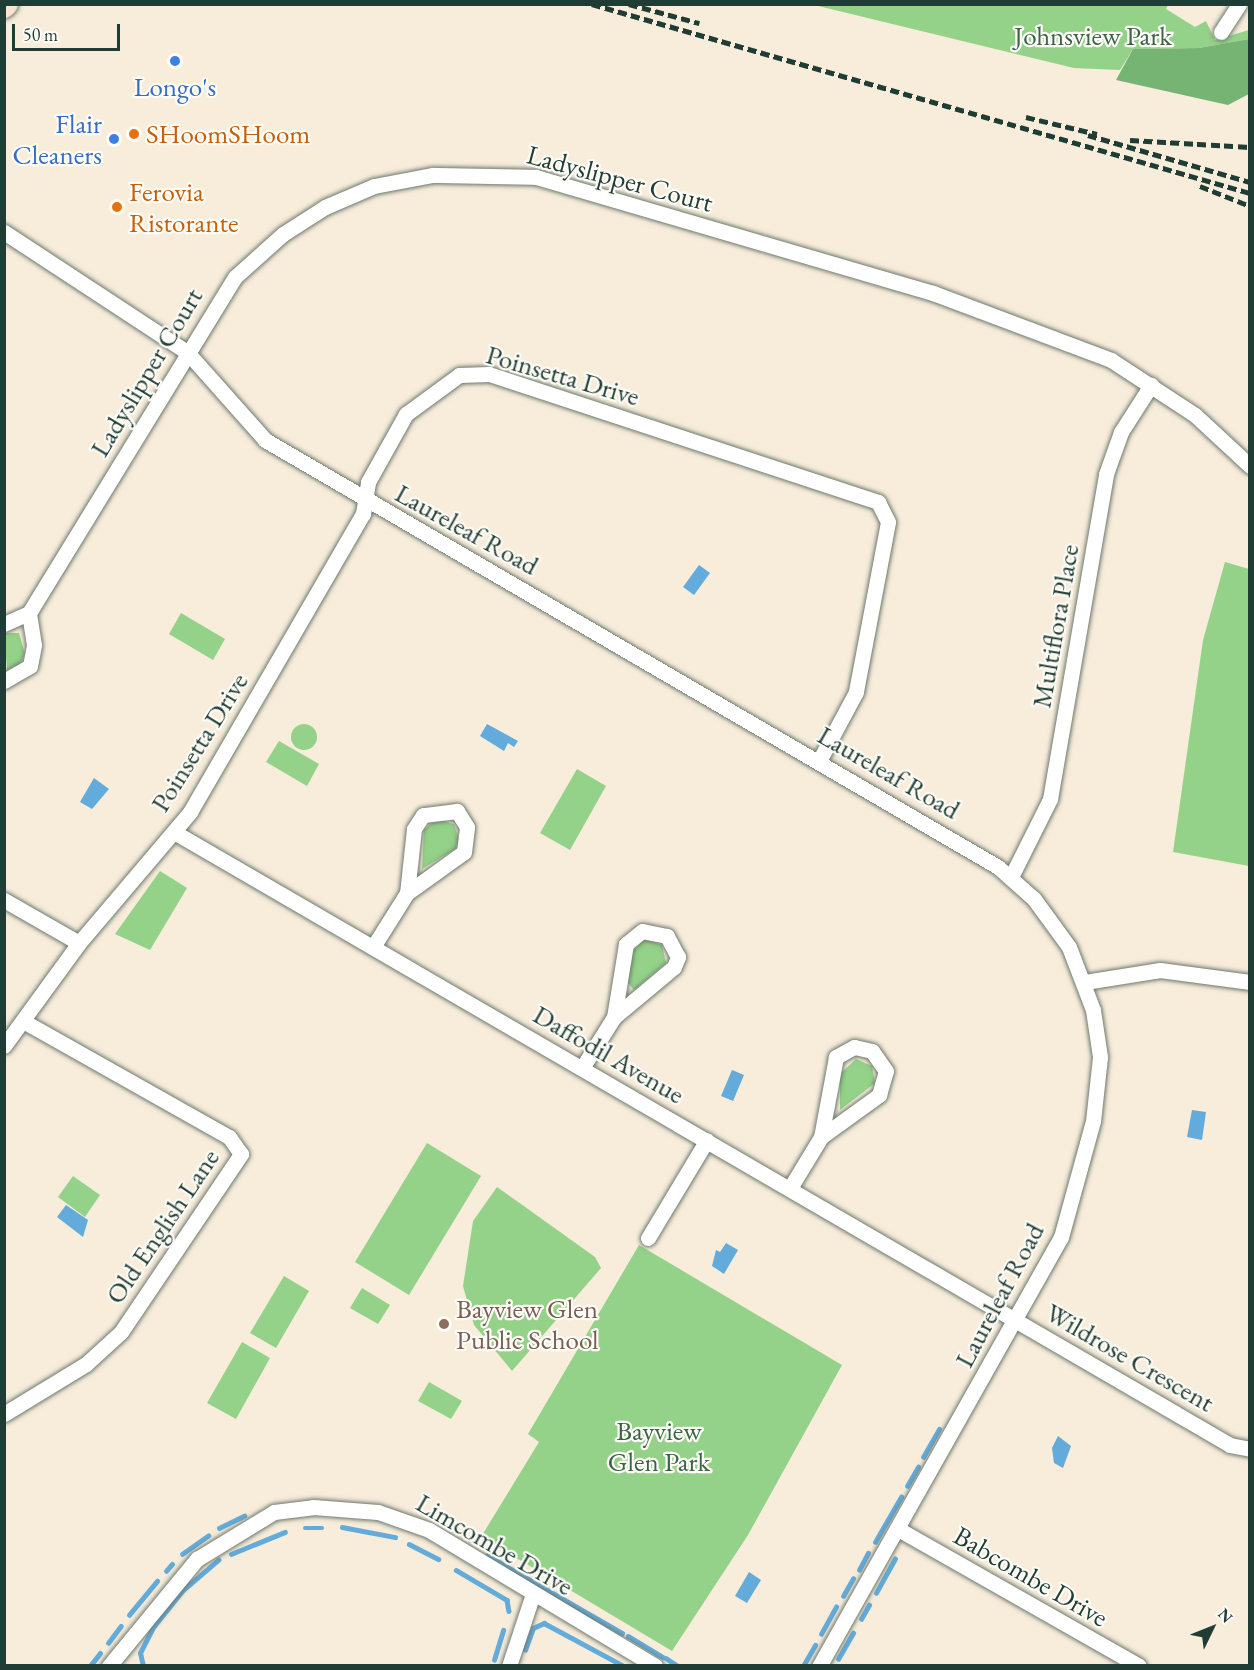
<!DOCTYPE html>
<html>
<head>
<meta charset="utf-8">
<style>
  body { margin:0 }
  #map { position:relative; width:1254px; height:1670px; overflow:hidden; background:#f8ecda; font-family:"EB Garamond",serif }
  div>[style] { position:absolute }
  .green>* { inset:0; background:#93d288 }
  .round { border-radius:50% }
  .forest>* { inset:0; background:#76b474 }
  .water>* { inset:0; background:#63abda }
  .stream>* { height:4.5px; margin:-2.25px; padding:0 2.25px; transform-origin:2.25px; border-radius:2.25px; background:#63abda }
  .roads { filter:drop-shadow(0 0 2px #6b7a6e) drop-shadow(0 0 2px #6b7a6e) }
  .street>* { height:15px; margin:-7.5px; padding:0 7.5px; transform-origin:7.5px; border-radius:7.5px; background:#fff }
  .secondary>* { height:21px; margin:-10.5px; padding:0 10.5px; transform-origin:10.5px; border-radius:10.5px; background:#fde4d1 }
  .rail>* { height:4.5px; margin-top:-2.25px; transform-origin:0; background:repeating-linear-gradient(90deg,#1f3d34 0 9px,transparent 0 13.5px) }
  .dots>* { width:16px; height:16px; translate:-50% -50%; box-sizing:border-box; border:3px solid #fdfcf7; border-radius:50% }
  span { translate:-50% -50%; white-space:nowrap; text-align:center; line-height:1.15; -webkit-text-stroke:4.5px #fdfcf7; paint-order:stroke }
  .park-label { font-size:27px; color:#3c6249 }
  .shop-label { font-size:27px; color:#366cbe }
  .right { translate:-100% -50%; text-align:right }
  .food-label { font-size:27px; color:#c56008 }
  .left { translate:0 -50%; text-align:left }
  .street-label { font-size:27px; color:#1f3d34 }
  .education-label { font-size:27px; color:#785e54 }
  .frame { position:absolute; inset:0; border:6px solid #1f3d34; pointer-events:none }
  .north { position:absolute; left:1182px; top:1598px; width:60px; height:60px; -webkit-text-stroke:4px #fdfcf7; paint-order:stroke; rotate:47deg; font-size:16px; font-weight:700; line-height:24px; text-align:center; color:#1f3d34 }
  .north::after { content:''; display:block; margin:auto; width:21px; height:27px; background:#1f3d34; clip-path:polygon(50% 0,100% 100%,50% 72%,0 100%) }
  .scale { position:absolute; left:12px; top:24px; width:108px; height:27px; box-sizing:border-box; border:3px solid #1f3d34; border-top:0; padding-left:8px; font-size:18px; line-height:21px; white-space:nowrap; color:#1f3d34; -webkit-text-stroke:4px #fdfcf7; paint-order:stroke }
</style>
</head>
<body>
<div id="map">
  <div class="green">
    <i style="clip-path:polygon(814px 5px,1168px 5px,1166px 9px,1195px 27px,1206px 21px,1215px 40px,1249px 30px,1249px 39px,1199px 48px,1133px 49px,1120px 70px,1074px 68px)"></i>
    <i style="clip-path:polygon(1225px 562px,1249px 569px,1249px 866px,1173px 852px,1203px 640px)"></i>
    <i style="clip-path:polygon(181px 613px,225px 639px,213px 660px,169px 634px)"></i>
    <i style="clip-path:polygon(4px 633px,19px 633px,25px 654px,19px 665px,7px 670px)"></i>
    <i class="round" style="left:291px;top:724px;width:26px;height:26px"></i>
    <i style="clip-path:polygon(279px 741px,319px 764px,307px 786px,266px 762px)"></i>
    <i style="clip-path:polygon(577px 769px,606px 786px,570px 850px,540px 833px)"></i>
    <i style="clip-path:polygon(436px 819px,454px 824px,459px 840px,455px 849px,422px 869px,424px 830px)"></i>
    <i style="clip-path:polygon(160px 871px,187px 888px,150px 950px,115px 934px)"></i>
    <i style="clip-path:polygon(645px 939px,662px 945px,666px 963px,634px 990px,628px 983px,632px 952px)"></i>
    <i style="clip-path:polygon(856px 1059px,872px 1066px,875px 1083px,840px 1110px,840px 1074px)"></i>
    <i style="clip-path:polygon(427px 1143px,481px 1176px,409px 1295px,355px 1262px)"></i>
    <i style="clip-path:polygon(73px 1176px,100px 1195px,85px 1217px,58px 1197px)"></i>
    <i style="clip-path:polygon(497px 1187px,595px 1257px,601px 1268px,512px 1371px,474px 1325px,463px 1286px,473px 1221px)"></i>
    <i style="clip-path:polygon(639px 1245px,842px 1365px,748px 1535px,672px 1651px,481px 1537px,539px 1442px,528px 1434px)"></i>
    <i style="clip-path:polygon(284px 1276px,309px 1291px,276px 1348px,250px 1333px)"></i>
    <i style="clip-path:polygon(362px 1288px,390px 1305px,378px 1324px,350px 1308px)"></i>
    <i style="clip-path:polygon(242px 1342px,270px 1358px,236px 1419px,207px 1403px)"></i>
    <i style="clip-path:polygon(429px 1382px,462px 1401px,451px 1419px,418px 1401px)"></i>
  </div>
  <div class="forest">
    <i style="clip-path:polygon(1249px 39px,1249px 94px,1228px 105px,1116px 80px,1133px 49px,1199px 48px)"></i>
  </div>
  <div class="water">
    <i style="clip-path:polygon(699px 565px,710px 573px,694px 595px,683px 587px)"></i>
    <i style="clip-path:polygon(487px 724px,518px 741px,514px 747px,508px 743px,504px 751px,480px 736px)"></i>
    <i style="clip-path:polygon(94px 778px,109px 789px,92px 809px,80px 802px)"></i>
    <i style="clip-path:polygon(732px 1070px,744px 1075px,733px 1101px,721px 1096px)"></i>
    <i style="clip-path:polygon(1192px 1110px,1206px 1112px,1202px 1140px,1187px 1137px)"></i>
    <i style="clip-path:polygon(66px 1205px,88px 1220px,83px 1237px,57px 1217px)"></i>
    <i style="clip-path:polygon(726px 1243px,738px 1250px,724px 1274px,712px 1266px,716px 1250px,720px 1252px)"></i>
    <i style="clip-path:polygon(1058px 1436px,1071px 1446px,1063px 1468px,1054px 1463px,1052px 1448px)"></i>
    <i style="clip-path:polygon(749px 1572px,761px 1580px,747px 1603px,735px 1596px)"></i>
  </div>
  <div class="stream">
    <i style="left:923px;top:1457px;width:32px;rotate:-60deg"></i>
    <i style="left:907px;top:1486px;width:22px;rotate:-60deg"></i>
    <i style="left:342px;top:1527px;width:54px;rotate:10.7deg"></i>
    <i style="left:219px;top:1528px;width:28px;rotate:-26deg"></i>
    <i style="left:305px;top:1528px;width:17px"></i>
    <i style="left:875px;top:1542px;width:52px;rotate:-60deg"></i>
    <i style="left:409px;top:1544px;width:33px;rotate:27deg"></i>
    <i style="left:182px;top:1554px;width:32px;rotate:-35deg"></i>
    <i style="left:231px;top:1554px;width:58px;rotate:-22.2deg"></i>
    <i style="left:487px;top:1555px;width:156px;rotate:30deg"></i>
    <i style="left:456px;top:1570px;width:59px;rotate:30.5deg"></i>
    <i style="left:507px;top:1600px;width:11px;rotate:80deg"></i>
    <i style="left:859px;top:1570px;width:19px;rotate:-62deg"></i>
    <i style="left:166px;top:1571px;width:9px;rotate:-49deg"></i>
    <i style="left:876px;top:1593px;width:39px;rotate:-61deg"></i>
    <i style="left:843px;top:1596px;width:20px;rotate:-60deg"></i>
    <i style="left:129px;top:1615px;width:44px;rotate:-50.5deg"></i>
    <i style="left:861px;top:1619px;width:16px;rotate:-60deg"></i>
    <i style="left:821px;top:1634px;width:31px;rotate:-61deg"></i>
    <i style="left:628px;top:1636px;width:41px;rotate:31deg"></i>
    <i style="left:108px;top:1643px;width:21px;rotate:-53deg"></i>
    <i style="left:525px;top:1650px;width:23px;rotate:-70deg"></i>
    <i style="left:533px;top:1628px;width:12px;rotate:-24deg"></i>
    <i style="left:544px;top:1623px;width:89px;rotate:28.3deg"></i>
    <i style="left:666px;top:1658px;width:14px;rotate:34deg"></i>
    <i style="left:838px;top:1659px;width:30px;rotate:-60deg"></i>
    <i style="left:494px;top:1660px;width:31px;rotate:-73deg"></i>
    <i style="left:90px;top:1666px;width:16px;rotate:-52deg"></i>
    <i style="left:143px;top:1666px;width:13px;rotate:-103deg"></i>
    <i style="left:140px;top:1653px;width:30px;rotate:-63deg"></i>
    <i style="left:154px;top:1626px;width:45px;rotate:-51.3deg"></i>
    <i style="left:182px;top:1591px;width:48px;rotate:-40.7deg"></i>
    <i style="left:803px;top:1666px;width:24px;rotate:-60deg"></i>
  </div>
  <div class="roads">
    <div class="street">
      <i style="left:1221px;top:32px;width:33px;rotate:-57deg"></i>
      <i style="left:4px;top:232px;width:219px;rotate:33.3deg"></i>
      <i style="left:187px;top:352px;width:118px;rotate:48.4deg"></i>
      <i style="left:265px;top:440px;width:848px;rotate:30.22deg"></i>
      <i style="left:998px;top:867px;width:48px;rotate:41.6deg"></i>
      <i style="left:1034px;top:899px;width:59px;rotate:53.9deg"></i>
      <i style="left:1069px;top:947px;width:67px;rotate:69.1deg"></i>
      <i style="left:1093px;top:1010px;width:48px;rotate:81.5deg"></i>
      <i style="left:1100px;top:1057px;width:64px;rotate:96.2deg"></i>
      <i style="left:1093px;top:1121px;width:120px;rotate:105.4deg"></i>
      <i style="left:1061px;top:1237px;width:493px;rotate:119.4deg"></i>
      <i style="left:4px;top:624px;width:27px;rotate:-24deg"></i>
      <i style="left:29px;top:613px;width:394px;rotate:-58.5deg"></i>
      <i style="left:235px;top:277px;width:64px;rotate:-41.9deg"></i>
      <i style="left:283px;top:234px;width:50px;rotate:-32.7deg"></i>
      <i style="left:325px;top:207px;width:53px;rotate:-23.2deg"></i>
      <i style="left:374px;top:186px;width:60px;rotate:-10.6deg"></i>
      <i style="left:433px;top:175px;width:103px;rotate:1.1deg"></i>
      <i style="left:536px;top:177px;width:414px;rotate:16.3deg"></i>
      <i style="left:933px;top:293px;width:190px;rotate:20.6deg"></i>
      <i style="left:1111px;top:360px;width:100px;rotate:33.2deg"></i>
      <i style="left:1195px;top:415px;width:75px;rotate:42.8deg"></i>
      <i style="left:4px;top:681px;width:30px;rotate:-30deg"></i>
      <i style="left:30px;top:666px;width:21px;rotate:-79deg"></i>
      <i style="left:34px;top:645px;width:32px;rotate:-99deg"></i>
      <i style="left:174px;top:832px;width:1221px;rotate:30.13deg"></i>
      <i style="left:1230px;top:1445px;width:20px;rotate:11deg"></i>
      <i style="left:1011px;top:877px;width:87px;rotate:-63.4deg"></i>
      <i style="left:1050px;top:799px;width:330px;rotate:-80.2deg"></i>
      <i style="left:1106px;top:474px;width:45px;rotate:-70.3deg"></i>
      <i style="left:1121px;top:432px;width:56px;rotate:-57.4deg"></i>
      <i style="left:4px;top:900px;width:86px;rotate:29.8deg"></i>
      <i style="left:79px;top:943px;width:127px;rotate:126.1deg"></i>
      <i style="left:79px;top:943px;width:172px;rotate:-49.7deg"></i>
      <i style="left:190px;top:812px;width:345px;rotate:-59.9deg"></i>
      <i style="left:363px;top:514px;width:32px;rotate:-81deg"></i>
      <i style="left:368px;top:482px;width:78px;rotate:-60.8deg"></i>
      <i style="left:406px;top:414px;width:66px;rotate:-36.3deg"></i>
      <i style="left:459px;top:375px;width:30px;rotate:-2deg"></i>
      <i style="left:489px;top:374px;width:410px;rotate:18.2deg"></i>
      <i style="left:878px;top:502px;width:22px;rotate:63deg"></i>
      <i style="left:888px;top:522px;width:173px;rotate:100.7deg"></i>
      <i style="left:856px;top:692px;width:78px;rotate:118.2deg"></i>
      <i style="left:373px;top:947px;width:64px;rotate:-57.8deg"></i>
      <i style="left:407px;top:893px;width:70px;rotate:-35.7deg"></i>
      <i style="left:464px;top:852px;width:25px;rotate:-83deg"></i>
      <i style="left:467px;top:827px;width:19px;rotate:-122deg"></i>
      <i style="left:457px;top:811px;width:34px;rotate:173deg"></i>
      <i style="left:423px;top:815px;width:17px;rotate:123deg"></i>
      <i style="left:414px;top:829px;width:64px;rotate:96.2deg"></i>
      <i style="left:1085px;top:982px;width:76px;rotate:-9.1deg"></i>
      <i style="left:1160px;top:970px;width:91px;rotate:7.6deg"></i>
      <i style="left:582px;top:1068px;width:60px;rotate:-57.9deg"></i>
      <i style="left:614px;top:1017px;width:78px;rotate:-39.8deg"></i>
      <i style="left:674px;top:967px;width:11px;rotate:-68deg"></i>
      <i style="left:678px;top:957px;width:24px;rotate:-118deg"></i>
      <i style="left:667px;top:936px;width:25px;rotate:-169deg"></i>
      <i style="left:642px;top:931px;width:21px;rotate:141deg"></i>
      <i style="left:626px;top:944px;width:74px;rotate:99.3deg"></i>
      <i style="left:790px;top:1188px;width:60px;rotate:-58.7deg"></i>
      <i style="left:821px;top:1137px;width:72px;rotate:-35.9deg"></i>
      <i style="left:879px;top:1095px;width:25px;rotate:-74deg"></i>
      <i style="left:886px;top:1071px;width:24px;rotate:-125deg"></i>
      <i style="left:872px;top:1051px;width:18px;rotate:-167deg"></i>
      <i style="left:854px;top:1047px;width:21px;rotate:151deg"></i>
      <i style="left:836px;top:1057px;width:81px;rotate:100.6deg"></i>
      <i style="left:648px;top:1238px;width:114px;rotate:-59deg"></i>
      <i style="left:4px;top:1414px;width:96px;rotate:-31.4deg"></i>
      <i style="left:86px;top:1364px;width:47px;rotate:-42.4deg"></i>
      <i style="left:121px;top:1332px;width:215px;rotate:-56deg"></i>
      <i style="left:241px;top:1154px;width:21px;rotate:-125deg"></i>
      <i style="left:229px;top:1137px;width:236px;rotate:-150.6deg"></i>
      <i style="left:898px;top:1529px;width:277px;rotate:29.6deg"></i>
      <i style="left:109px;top:1666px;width:139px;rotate:-50.6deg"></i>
      <i style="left:197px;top:1559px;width:90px;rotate:-31.4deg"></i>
      <i style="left:274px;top:1512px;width:39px;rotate:-7deg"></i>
      <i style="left:313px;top:1507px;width:65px;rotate:4.4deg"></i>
      <i style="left:378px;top:1512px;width:54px;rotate:19.4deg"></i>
      <i style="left:429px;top:1530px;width:264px;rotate:31deg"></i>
      <i style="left:509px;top:1666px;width:76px;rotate:-71.6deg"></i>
    </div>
    <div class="secondary">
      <i style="left:4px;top:7px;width:4px;rotate:-45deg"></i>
    </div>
  </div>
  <div class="rail">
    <i style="left:592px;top:4px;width:685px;rotate:16.03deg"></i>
    <i style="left:629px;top:4px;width:73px;rotate:15.2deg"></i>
    <i style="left:1026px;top:117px;width:73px;rotate:13.5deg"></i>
    <i style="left:1088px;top:135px;width:169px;rotate:16.2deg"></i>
    <i style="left:1130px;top:140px;width:120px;rotate:3.3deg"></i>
    <i style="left:1200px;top:186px;width:54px;rotate:21.8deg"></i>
  </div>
  <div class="dots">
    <i style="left:175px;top:61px;background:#3f7fe0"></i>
    <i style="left:134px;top:134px;background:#e8710a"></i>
    <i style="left:114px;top:139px;background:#3f7fe0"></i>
    <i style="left:117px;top:207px;background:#e8710a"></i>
    <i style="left:444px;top:1324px;background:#8d6e63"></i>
  </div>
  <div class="park-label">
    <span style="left:1093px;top:36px">Johnsview Park</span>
    <span style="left:659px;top:1446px">Bayview<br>Glen Park</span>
  </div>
  <div class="shop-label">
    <span style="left:175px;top:87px">Longo's</span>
    <span class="right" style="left:102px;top:139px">Flair<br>Cleaners</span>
  </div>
  <div class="food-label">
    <span class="left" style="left:146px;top:134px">SHoomSHoom</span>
    <span class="left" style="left:129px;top:207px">Ferovia<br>Ristorante</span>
  </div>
  <div class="street-label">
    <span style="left:620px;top:178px;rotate:15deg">Ladyslipper Court</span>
    <span style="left:146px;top:372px;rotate:-59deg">Ladyslipper Court</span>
    <span style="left:563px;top:375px;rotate:16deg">Poinsetta Drive</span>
    <span style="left:467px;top:529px;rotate:29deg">Laureleaf Road</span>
    <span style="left:1055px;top:626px;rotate:-80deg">Multiflora Place</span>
    <span style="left:199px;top:742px;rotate:-58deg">Poinsetta Drive</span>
    <span style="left:889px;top:772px;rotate:30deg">Laureleaf Road</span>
    <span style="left:609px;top:1054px;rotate:30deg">Daffodil Avenue</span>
    <span style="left:162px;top:1226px;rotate:-56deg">Old English Lane</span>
    <span style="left:999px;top:1295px;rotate:-62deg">Laureleaf Road</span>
    <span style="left:1130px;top:1357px;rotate:30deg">Wildrose Crescent</span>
    <span style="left:495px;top:1544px;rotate:30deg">Limcombe Drive</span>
    <span style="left:1031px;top:1576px;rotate:30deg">Babcombe Drive</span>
  </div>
  <div class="education-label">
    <span class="left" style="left:456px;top:1324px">Bayview Glen<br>Public School</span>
  </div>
  <div class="frame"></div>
  <div class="north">N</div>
  <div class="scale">50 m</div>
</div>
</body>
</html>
